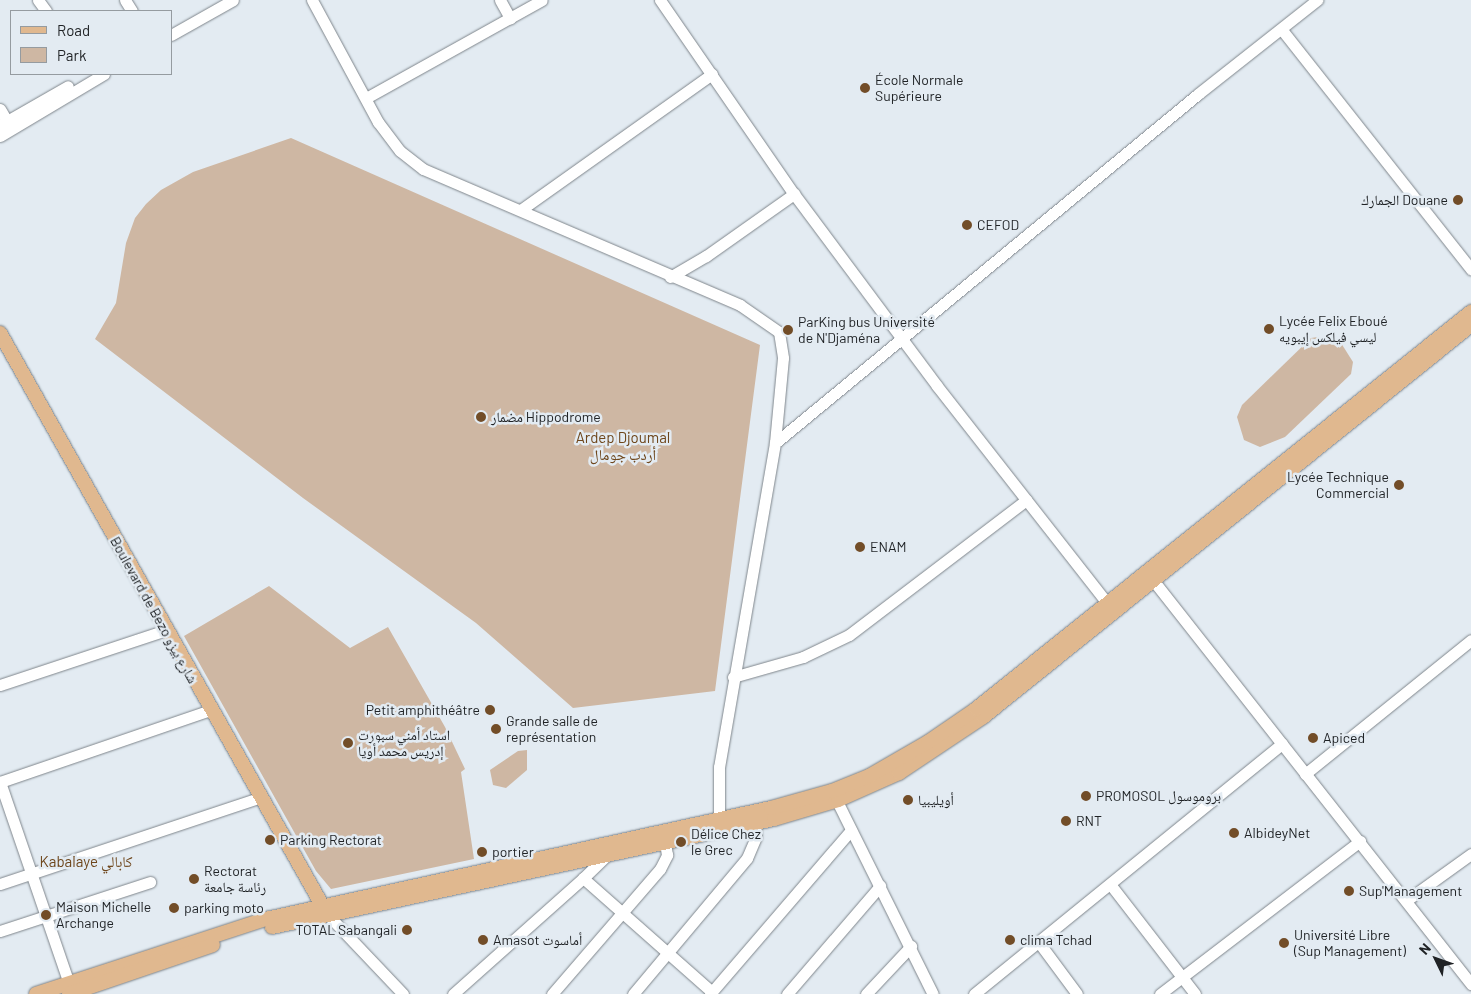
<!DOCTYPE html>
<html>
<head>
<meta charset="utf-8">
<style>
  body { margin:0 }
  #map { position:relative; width:1471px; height:994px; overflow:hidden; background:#e3ebf2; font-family:Barlow,"Noto Naskh Arabic",sans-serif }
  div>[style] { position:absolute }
  .green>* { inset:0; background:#ceb7a3 }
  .roads { filter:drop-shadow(0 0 1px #7e858b) drop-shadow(0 0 1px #7e858b) }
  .minor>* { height:11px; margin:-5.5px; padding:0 5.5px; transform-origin:5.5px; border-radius:5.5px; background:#fff }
  .major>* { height:14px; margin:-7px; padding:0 7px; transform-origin:7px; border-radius:7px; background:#e0b88f }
  .dots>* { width:14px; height:14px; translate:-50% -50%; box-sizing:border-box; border:2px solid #e3ebf2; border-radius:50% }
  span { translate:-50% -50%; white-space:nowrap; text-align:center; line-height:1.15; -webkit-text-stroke:5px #e3ebf2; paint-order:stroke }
  .poi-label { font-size:14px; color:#1f2225 }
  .left { translate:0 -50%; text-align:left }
  .right { translate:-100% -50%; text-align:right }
  .street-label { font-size:14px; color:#1f2225 }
  .neighbourhood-label { font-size:15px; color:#6e461b }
  .legend { position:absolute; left:10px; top:10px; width:162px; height:65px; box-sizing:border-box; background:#e3ebf2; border:1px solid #959ba0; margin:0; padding:6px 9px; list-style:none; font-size:15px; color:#1f2225 }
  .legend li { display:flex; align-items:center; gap:10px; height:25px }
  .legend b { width:25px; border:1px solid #959ba0 }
  .north { position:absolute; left:1411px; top:934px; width:50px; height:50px; -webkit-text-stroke:4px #e3ebf2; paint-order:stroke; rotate:312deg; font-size:14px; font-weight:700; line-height:20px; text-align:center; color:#1f2225 }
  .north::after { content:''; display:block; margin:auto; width:18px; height:22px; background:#1f2225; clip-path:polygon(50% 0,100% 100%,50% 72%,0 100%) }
</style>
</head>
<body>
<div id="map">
  <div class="green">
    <i style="clip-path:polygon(291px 138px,760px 345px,715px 691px,573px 708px,476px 623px,303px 498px,95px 339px,116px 303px,126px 243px,135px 218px,146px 204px,161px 190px,193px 172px)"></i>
    <i style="clip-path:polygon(1325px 336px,1341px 343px,1353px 362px,1351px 374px,1285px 437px,1260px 447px,1244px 440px,1237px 417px,1242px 405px,1311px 338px)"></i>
    <i style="clip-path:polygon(269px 586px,350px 648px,388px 627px,445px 727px,465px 769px,461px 772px,474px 859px,331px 889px,316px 871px,184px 636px)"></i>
    <i style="clip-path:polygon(527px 750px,527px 770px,506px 788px,493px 785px,490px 770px,518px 751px)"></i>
  </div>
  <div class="roads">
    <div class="minor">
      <i style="left:38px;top:0;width:14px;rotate:54deg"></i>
      <i style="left:125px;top:0;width:13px;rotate:58deg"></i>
      <i style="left:312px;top:0;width:139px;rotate:61.6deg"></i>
      <i style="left:378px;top:122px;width:36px;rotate:53deg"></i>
      <i style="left:400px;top:151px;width:29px;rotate:38deg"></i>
      <i style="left:423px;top:169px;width:345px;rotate:23.2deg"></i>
      <i style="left:740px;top:305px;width:47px;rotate:34.7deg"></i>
      <i style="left:779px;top:332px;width:26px;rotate:81deg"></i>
      <i style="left:783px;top:358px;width:85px;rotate:95.4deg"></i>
      <i style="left:775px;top:443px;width:329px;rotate:99.8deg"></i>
      <i style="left:719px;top:767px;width:60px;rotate:90deg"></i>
      <i style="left:500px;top:0;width:21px;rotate:61deg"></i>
      <i style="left:660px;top:0;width:236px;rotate:55.4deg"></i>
      <i style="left:794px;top:194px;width:239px;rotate:53.3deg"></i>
      <i style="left:937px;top:386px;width:276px;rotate:51.9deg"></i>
      <i style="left:1282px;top:30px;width:305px;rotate:51.7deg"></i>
      <i style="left:171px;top:35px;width:71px;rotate:-29.4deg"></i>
      <i style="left:366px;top:98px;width:201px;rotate:-29.1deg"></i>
      <i style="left:0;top:109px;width:14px;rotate:60deg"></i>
      <i style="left:0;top:125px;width:78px;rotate:-29.8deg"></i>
      <i style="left:0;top:136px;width:121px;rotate:-30.8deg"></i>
      <i style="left:522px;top:209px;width:233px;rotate:-35.4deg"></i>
      <i style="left:670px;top:277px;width:42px;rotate:-30.3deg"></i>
      <i style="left:706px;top:256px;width:108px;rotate:-35.2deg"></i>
      <i style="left:775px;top:443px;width:548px;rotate:-39.52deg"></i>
      <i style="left:1198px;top:94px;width:152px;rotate:-38.3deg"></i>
      <i style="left:1149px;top:575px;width:521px;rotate:51.79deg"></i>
      <i style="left:733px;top:677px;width:73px;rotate:-15.9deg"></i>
      <i style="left:803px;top:657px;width:51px;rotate:-25.6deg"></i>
      <i style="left:849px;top:635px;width:223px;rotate:-37.3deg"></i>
      <i style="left:0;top:685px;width:175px;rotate:-18.3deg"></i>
      <i style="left:1305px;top:774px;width:213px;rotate:-38.9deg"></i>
      <i style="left:0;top:782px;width:222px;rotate:-18.9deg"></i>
      <i style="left:0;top:782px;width:213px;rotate:71.1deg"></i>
      <i style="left:834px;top:795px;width:222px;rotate:63.6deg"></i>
      <i style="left:607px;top:855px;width:33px;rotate:136deg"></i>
      <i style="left:583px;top:878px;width:172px;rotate:41.5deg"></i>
      <i style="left:0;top:884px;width:276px;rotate:-18.4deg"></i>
      <i style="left:1110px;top:884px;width:139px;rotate:52.3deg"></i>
      <i style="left:1407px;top:900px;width:79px;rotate:-35.7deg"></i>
      <i style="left:328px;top:915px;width:109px;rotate:46.5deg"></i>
      <i style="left:0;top:931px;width:158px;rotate:-18.1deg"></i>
      <i style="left:1040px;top:944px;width:62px;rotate:53.5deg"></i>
      <i style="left:453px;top:994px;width:174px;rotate:-41.7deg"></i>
      <i style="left:552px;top:994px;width:165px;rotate:-49.2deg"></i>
      <i style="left:660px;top:869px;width:16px;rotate:-63deg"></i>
      <i style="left:667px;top:855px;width:13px;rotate:-99deg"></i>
      <i style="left:633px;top:994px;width:177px;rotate:-50deg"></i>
      <i style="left:747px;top:858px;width:23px;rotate:-67deg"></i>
      <i style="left:756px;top:837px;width:14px;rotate:-94deg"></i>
      <i style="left:710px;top:994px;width:216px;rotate:-49.3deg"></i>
      <i style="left:787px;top:994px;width:143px;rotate:-49.3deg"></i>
      <i style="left:866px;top:994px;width:66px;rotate:-46.8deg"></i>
      <i style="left:974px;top:994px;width:397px;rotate:-39.1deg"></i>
      <i style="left:1160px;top:994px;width:252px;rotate:-37.4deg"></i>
    </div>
    <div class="major">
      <i style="left:0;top:333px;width:664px;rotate:60.62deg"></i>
      <i style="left:272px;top:927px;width:513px;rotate:-12.14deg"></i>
      <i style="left:774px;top:819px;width:67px;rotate:-16.5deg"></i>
      <i style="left:838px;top:800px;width:67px;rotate:-23.9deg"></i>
      <i style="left:899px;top:773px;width:101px;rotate:-33.7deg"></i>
      <i style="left:983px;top:717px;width:626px;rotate:-38.77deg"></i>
      <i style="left:36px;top:994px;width:242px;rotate:-18.1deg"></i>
      <i style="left:266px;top:919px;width:517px;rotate:-12.4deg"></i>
      <i style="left:771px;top:808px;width:63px;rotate:-15.6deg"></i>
      <i style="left:832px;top:791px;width:40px;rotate:-22deg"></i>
      <i style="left:869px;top:776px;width:68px;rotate:-30deg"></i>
      <i style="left:928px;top:742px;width:58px;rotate:-34.5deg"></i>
      <i style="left:976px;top:709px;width:635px;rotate:-38.73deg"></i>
      <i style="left:69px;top:994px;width:152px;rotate:-18.8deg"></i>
    </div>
  </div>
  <div class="dots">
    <i style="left:865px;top:88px;background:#724d28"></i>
    <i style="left:1458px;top:200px;background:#724d28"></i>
    <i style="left:967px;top:225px;background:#724d28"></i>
    <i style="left:1269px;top:329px;background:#724d28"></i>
    <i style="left:788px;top:330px;background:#724d28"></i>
    <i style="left:481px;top:417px;background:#724d28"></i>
    <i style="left:1399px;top:485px;background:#724d28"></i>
    <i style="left:860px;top:547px;background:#724d28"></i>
    <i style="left:490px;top:710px;background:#724d28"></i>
    <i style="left:496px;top:729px;background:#724d28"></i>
    <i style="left:1313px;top:738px;background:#724d28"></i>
    <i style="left:348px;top:743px;background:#724d28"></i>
    <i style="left:1086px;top:796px;background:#724d28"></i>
    <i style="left:908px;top:800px;background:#724d28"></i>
    <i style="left:1066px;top:821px;background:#724d28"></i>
    <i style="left:1234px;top:833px;background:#724d28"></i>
    <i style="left:270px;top:840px;background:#724d28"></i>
    <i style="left:681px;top:842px;background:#724d28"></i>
    <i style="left:482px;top:852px;background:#724d28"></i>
    <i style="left:194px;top:879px;background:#724d28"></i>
    <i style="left:1349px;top:891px;background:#724d28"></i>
    <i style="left:174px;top:908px;background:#724d28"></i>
    <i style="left:46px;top:915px;background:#724d28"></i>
    <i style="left:407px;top:930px;background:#724d28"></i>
    <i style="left:483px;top:940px;background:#724d28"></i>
    <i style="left:1010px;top:940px;background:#724d28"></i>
    <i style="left:1284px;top:943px;background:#724d28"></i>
  </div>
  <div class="poi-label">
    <span class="left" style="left:875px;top:88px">École Normale<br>Supérieure</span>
    <span class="right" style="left:1448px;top:200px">الجمارك Douane</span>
    <span class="left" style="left:977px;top:225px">CEFOD</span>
    <span class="left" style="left:1279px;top:329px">Lycée Felix Eboué<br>ليسي فيلكس إيبويه</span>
    <span class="left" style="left:798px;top:330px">ParKing bus Université<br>de N'Djaména</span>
    <span class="left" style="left:491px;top:417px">مضمار Hippodrome</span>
    <span class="right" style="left:1389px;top:485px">Lycée Technique<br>Commercial</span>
    <span class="left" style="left:870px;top:547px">ENAM</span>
    <span class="right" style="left:480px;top:710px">Petit amphithéâtre</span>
    <span class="left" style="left:506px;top:729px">Grande salle de<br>représentation</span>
    <span class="left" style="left:358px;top:743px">استاد أمني سبورت<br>إدريس محمد أويا</span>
    <span class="left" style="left:1323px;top:738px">Apiced</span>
    <span class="left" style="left:1096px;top:796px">PROMOSOL بروموسول</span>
    <span class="left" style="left:918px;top:800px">أويليبيا</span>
    <span class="left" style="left:1076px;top:821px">RNT</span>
    <span class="left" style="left:1244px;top:833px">AlbideyNet</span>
    <span class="left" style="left:691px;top:842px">Délice Chez<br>le Grec</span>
    <span class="left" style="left:280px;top:840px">Parking Rectorat</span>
    <span class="left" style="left:492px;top:852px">portier</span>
    <span class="left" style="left:204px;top:879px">Rectorat<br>رئاسة جامعة</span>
    <span class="left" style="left:1359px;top:891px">Sup'Management</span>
    <span class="left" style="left:56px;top:915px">Maison Michelle<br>Archange</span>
    <span class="left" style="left:184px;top:908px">parking moto</span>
    <span class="right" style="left:397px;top:930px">TOTAL Sabangali</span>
    <span class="left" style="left:1294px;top:943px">Université Libre<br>(Sup Management)</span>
    <span class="left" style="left:493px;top:940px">Amasot أماسوت</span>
    <span class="left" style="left:1020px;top:940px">clima Tchad</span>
  </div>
  <div class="street-label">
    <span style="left:154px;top:610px;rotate:61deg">Boulevard de Bezo شارع بيزو</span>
  </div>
  <div class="neighbourhood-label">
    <span style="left:623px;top:446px">Ardep Djoumal<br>أردب جومال</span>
    <span style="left:86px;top:862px">Kabalaye كابالي</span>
  </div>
  <ul class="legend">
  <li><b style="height:6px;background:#e0b88f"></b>Road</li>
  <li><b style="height:14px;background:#ceb7a3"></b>Park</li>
  </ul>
  <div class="north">N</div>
</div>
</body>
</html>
